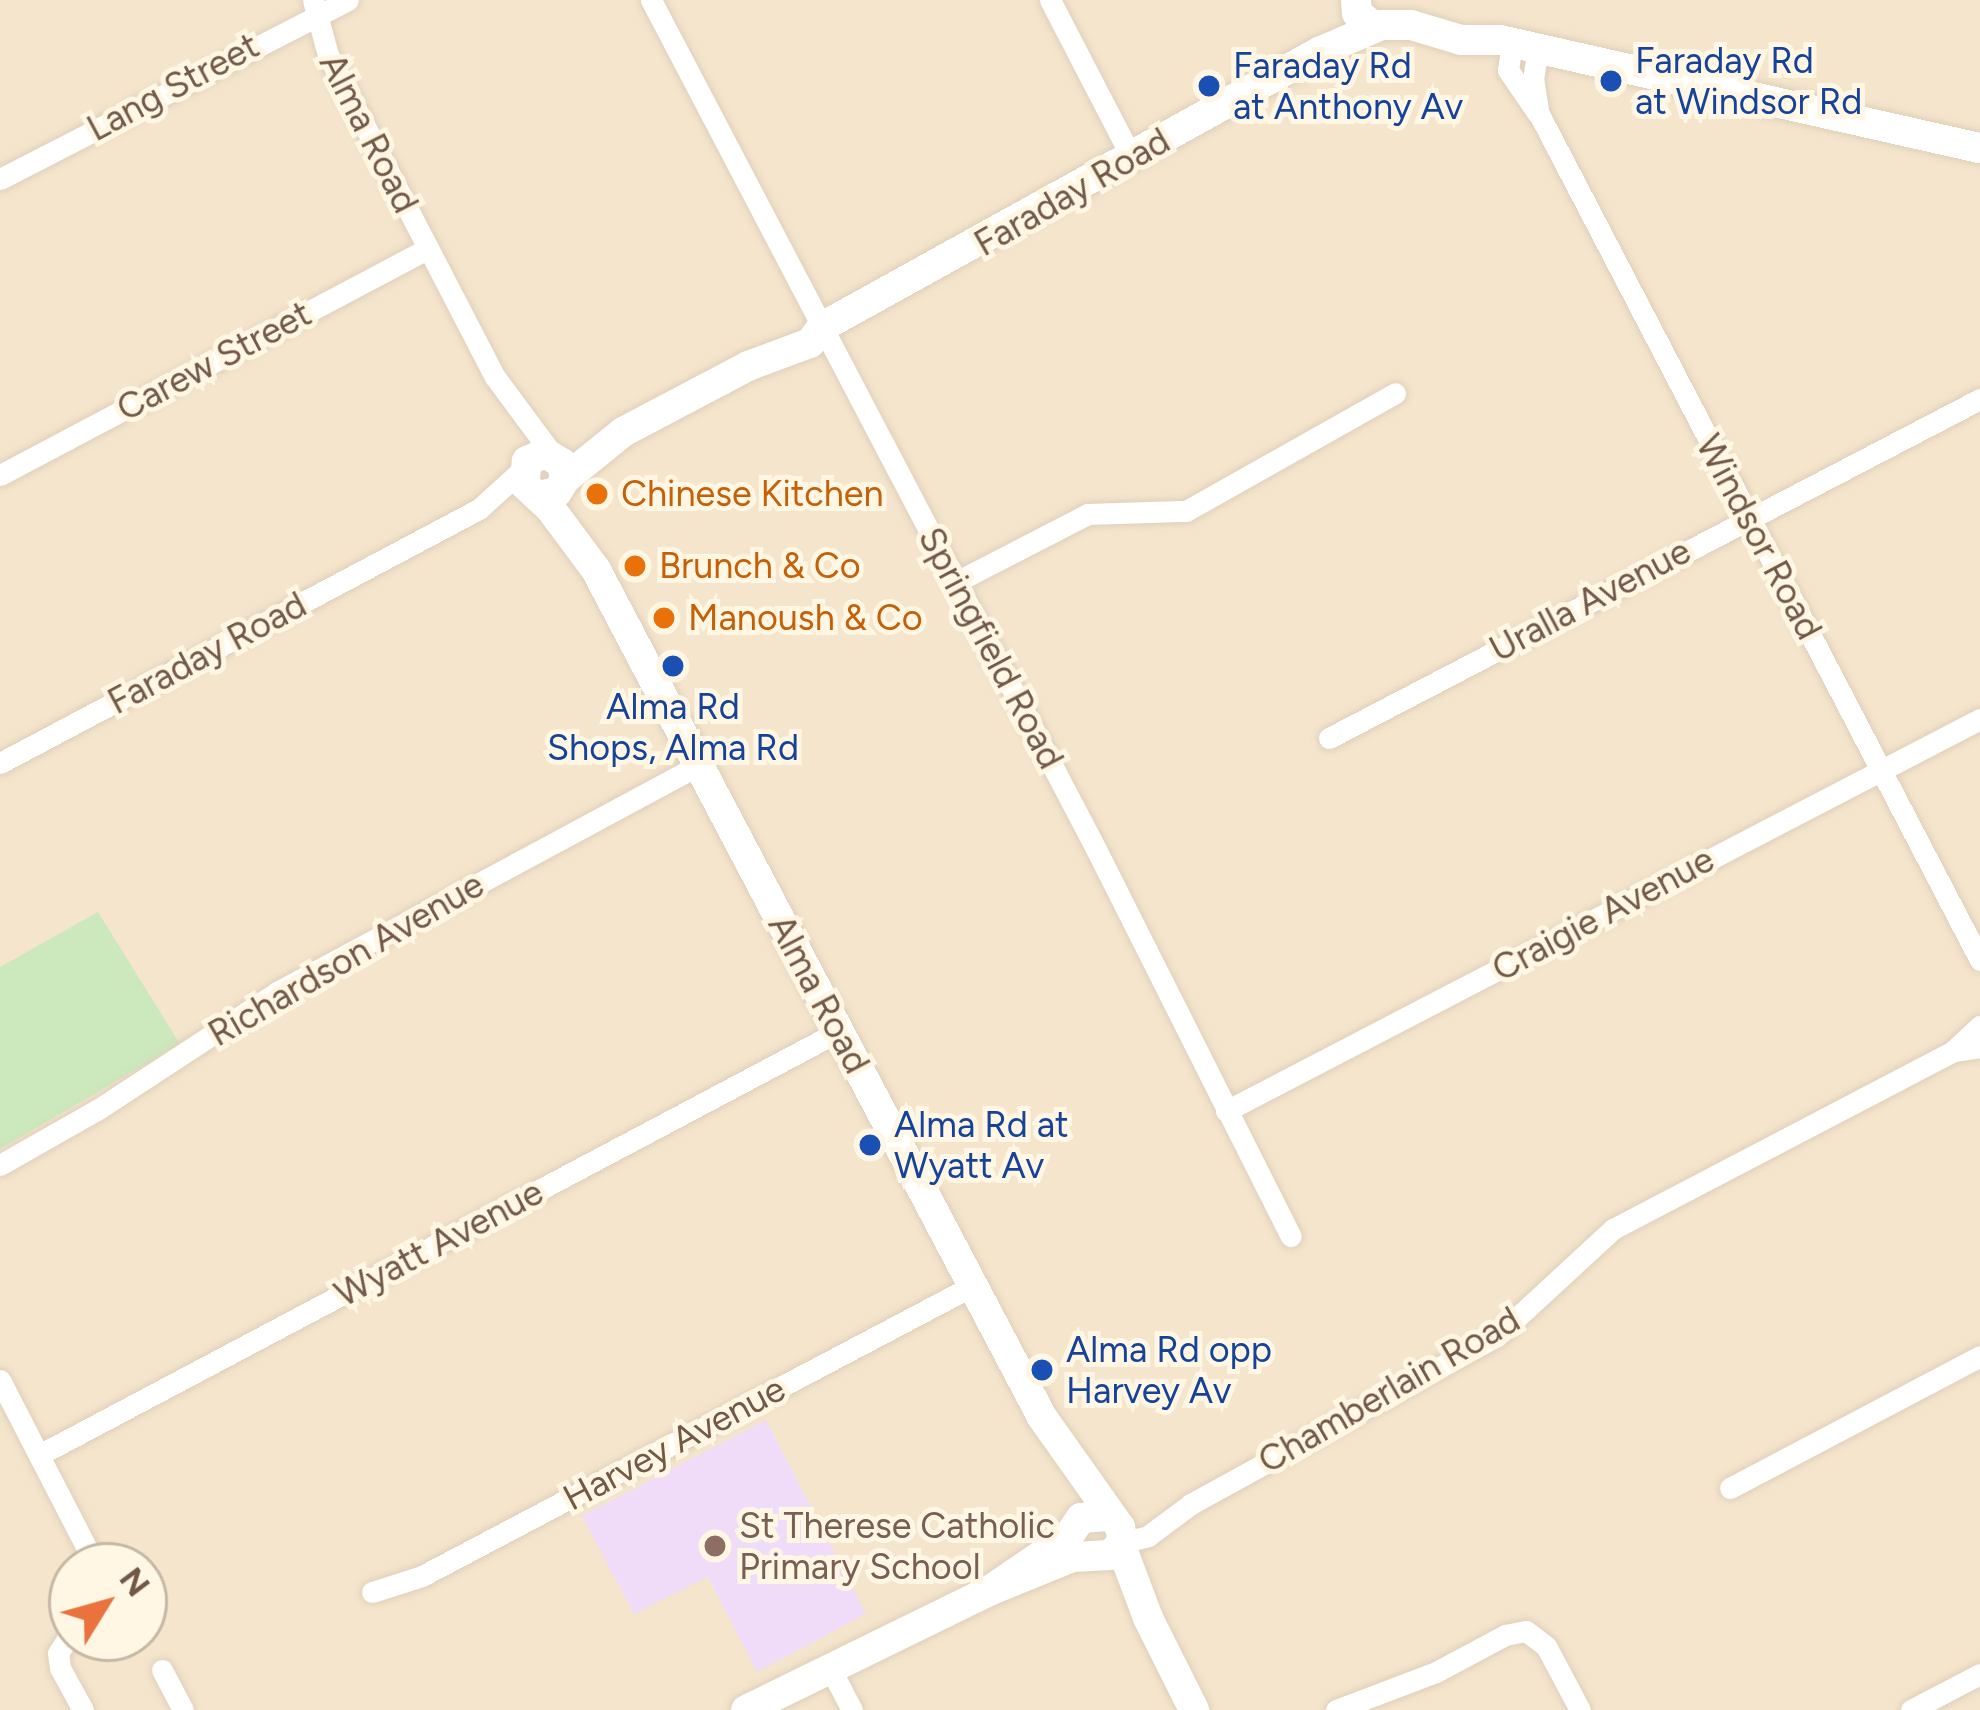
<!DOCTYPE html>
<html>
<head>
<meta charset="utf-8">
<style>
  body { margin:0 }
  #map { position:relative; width:1980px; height:1710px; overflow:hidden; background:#fcf3de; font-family:Figtree,sans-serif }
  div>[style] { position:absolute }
  .residential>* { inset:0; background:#f4e5cc }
  .education>* { inset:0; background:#f0dbf8 }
  .green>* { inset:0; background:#cbe9bd }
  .roads { filter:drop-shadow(0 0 3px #e0cfba) drop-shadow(0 0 3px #e0cfba) }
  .street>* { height:21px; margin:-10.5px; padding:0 10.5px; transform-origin:10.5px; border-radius:10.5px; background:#fff }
  .secondary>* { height:30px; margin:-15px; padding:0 15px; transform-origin:15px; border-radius:15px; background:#fff }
  .dots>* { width:33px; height:33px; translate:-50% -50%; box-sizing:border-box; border:6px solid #fff7e4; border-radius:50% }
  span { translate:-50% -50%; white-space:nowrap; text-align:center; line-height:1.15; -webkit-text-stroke:10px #fff7e4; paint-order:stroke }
  .transit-label { font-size:36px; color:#164399 }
  .left { translate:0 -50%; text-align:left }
  .street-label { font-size:36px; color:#725946 }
  .food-label { font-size:36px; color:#c56008 }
  .education-label { font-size:36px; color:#785e54 }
  .north { position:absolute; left:48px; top:1542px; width:120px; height:120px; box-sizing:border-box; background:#fff7e4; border:3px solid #c7b8a5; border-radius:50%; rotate:53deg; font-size:33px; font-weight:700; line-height:48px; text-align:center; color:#725946 }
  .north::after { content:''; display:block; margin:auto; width:42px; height:54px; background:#ea723f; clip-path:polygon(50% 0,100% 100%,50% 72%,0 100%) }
</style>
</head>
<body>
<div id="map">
  <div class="residential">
    <i style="clip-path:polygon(evenodd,0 0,1980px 0,1980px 1710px,0 1710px,0 0,72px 1566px,144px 1566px,144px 1638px,72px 1638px,72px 1566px)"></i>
  </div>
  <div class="education">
    <i style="clip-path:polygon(766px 1420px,866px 1614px,757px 1672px,708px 1577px,634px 1614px,582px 1516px)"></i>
  </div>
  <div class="green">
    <i style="clip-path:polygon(98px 912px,180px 1044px,0 1149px,0 967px)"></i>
  </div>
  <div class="roads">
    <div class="street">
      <i style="left:313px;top:0;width:57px;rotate:74.7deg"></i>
      <i style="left:328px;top:55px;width:363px;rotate:62.6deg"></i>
      <i style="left:495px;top:377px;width:96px;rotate:53.5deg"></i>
      <i style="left:651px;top:0;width:961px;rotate:62.34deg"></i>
      <i style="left:1097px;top:851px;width:431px;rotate:63.3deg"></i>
      <i style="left:1050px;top:0;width:178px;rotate:62.6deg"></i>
      <i style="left:1512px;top:42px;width:28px;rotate:98deg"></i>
      <i style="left:1508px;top:70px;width:53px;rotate:55.7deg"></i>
      <i style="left:1538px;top:48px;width:30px;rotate:99deg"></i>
      <i style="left:1533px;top:78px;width:36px;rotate:81deg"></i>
      <i style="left:1539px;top:114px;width:954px;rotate:62.47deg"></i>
      <i style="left:0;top:179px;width:391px;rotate:-27.2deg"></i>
      <i style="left:0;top:475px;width:484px;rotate:-27.9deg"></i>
      <i style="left:956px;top:582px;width:148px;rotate:-27.3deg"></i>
      <i style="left:1088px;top:514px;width:98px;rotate:-1.8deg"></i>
      <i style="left:1186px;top:511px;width:240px;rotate:-29.4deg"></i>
      <i style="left:1329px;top:738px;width:734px;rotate:-27.51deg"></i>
      <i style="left:0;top:763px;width:542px;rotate:-27.94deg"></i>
      <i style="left:479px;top:509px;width:59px;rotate:-42.3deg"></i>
      <i style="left:1953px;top:1051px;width:37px;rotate:-43deg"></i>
      <i style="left:1226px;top:1111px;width:850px;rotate:-27.47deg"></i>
      <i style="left:0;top:1165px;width:112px;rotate:-29.6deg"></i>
      <i style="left:97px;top:1110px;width:215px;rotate:-33.2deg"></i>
      <i style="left:277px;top:992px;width:478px;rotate:-28.3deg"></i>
      <i style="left:0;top:1380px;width:209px;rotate:62.7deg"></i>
      <i style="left:39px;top:1455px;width:905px;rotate:-27.92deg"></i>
      <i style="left:1730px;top:1488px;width:283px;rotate:-27.8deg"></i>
      <i style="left:1123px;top:1542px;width:26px;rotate:-13deg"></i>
      <i style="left:1148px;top:1536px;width:54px;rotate:-36.7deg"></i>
      <i style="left:1191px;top:1504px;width:349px;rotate:-28.8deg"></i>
      <i style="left:1497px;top:1336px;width:158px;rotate:-42.7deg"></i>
      <i style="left:1613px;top:1229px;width:384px;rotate:-27.6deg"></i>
      <i style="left:1953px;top:1051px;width:27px;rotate:-8deg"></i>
      <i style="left:372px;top:1592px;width:52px;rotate:-17.7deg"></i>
      <i style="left:422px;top:1576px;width:622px;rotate:-27.8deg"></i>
      <i style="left:72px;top:1631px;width:26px;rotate:122deg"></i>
      <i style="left:58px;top:1653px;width:15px;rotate:82deg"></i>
      <i style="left:60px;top:1668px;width:48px;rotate:61.3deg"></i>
      <i style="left:829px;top:1666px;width:50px;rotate:62.4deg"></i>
      <i style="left:162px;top:1670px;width:45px;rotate:62.3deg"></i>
      <i style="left:1336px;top:1710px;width:107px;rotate:-20.8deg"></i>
      <i style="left:1436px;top:1672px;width:78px;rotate:-28.2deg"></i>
      <i style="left:1505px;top:1635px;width:21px;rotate:-11deg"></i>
      <i style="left:1526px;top:1631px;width:25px;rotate:37deg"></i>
      <i style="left:1546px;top:1646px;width:72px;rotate:62deg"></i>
      <i style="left:1911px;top:1710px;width:78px;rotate:-27.6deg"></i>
    </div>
    <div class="secondary">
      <i style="left:1356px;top:0;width:13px;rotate:86deg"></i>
      <i style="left:1357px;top:13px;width:19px;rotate:39deg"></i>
      <i style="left:1372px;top:25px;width:39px"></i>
      <i style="left:1411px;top:25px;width:52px;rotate:16.7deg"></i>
      <i style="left:1461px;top:40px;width:39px"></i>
      <i style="left:1500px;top:40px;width:492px;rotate:12.7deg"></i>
      <i style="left:565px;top:479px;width:75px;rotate:-39deg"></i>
      <i style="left:623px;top:432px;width:141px;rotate:-27.8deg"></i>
      <i style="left:748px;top:366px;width:66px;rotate:-20.4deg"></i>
      <i style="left:810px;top:343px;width:20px;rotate:-53deg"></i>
      <i style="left:822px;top:327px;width:568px;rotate:-28.96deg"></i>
      <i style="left:1319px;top:52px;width:65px;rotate:-23.4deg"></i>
      <i style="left:539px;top:496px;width:18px;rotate:-13deg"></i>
      <i style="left:557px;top:492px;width:15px;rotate:-58deg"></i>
      <i style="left:565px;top:479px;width:16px;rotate:-101deg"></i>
      <i style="left:562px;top:463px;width:20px;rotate:-150deg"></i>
      <i style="left:545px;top:453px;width:20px;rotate:156deg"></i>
      <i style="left:527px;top:461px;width:23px;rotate:97deg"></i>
      <i style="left:524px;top:484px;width:35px;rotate:43deg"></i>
      <i style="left:550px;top:508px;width:77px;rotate:53.4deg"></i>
      <i style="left:596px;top:570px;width:957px;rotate:62.23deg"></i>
      <i style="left:1042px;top:1417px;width:135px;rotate:54.7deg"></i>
      <i style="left:1120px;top:1527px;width:15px;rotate:79deg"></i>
      <i style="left:1123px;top:1542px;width:18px;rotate:135deg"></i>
      <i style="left:1110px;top:1555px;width:38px;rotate:177deg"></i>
      <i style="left:1072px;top:1557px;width:90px;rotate:157.7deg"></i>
      <i style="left:1121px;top:1546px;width:77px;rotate:69.4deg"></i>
      <i style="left:1148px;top:1618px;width:103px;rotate:63.4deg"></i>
      <i style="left:746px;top:1710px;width:271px;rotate:-26.1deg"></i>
      <i style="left:989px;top:1591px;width:96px;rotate:-34.4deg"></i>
      <i style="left:1068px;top:1537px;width:23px;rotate:-56deg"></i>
      <i style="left:1081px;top:1518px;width:27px;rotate:-4deg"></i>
    </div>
  </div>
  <div class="dots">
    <i style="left:1611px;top:81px;background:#1a4fb4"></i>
    <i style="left:1209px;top:86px;background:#1a4fb4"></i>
    <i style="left:597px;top:494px;background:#e8710a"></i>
    <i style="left:635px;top:566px;background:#e8710a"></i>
    <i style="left:664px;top:618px;background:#e8710a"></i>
    <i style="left:673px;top:666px;background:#1a4fb4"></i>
    <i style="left:870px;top:1145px;background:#1a4fb4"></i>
    <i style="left:1042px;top:1370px;background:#1a4fb4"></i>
    <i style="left:715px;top:1546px;background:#8d6e63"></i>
  </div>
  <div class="transit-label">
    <span class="left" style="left:1635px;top:81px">Faraday Rd<br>at Windsor Rd</span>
    <span class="left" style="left:1233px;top:86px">Faraday Rd<br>at Anthony Av</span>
    <span style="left:673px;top:727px">Alma Rd<br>Shops, Alma Rd</span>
    <span class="left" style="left:894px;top:1145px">Alma Rd at<br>Wyatt Av</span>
    <span class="left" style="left:1066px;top:1370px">Alma Rd opp<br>Harvey Av</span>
  </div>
  <div class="street-label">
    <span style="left:173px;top:87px;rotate:-28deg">Lang Street</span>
    <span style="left:369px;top:133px;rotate:63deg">Alma Road</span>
    <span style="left:1072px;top:192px;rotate:-30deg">Faraday Road</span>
    <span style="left:214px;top:361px;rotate:-28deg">Carew Street</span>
    <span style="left:1759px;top:537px;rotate:62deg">Windsor Road</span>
    <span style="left:1590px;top:600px;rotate:-28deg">Uralla Avenue</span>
    <span style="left:991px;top:648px;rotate:62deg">Springfield Road</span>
    <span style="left:207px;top:653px;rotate:-28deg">Faraday Road</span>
    <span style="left:1603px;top:914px;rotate:-28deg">Craigie Avenue</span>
    <span style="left:346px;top:959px;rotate:-30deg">Richardson Avenue</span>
    <span style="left:819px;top:994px;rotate:62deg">Alma Road</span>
    <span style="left:439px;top:1243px;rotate:-28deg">Wyatt Avenue</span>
    <span style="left:1389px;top:1390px;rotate:-30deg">Chamberlain Road</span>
    <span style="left:674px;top:1443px;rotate:-28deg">Harvey Avenue</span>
  </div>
  <div class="food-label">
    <span class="left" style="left:621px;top:494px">Chinese Kitchen</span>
    <span class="left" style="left:659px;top:566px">Brunch &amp; Co</span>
    <span class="left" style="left:688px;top:618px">Manoush &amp; Co</span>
  </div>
  <div class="education-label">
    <span class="left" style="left:739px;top:1546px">St Therese Catholic<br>Primary School</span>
  </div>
  <div class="north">N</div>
</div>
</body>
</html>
